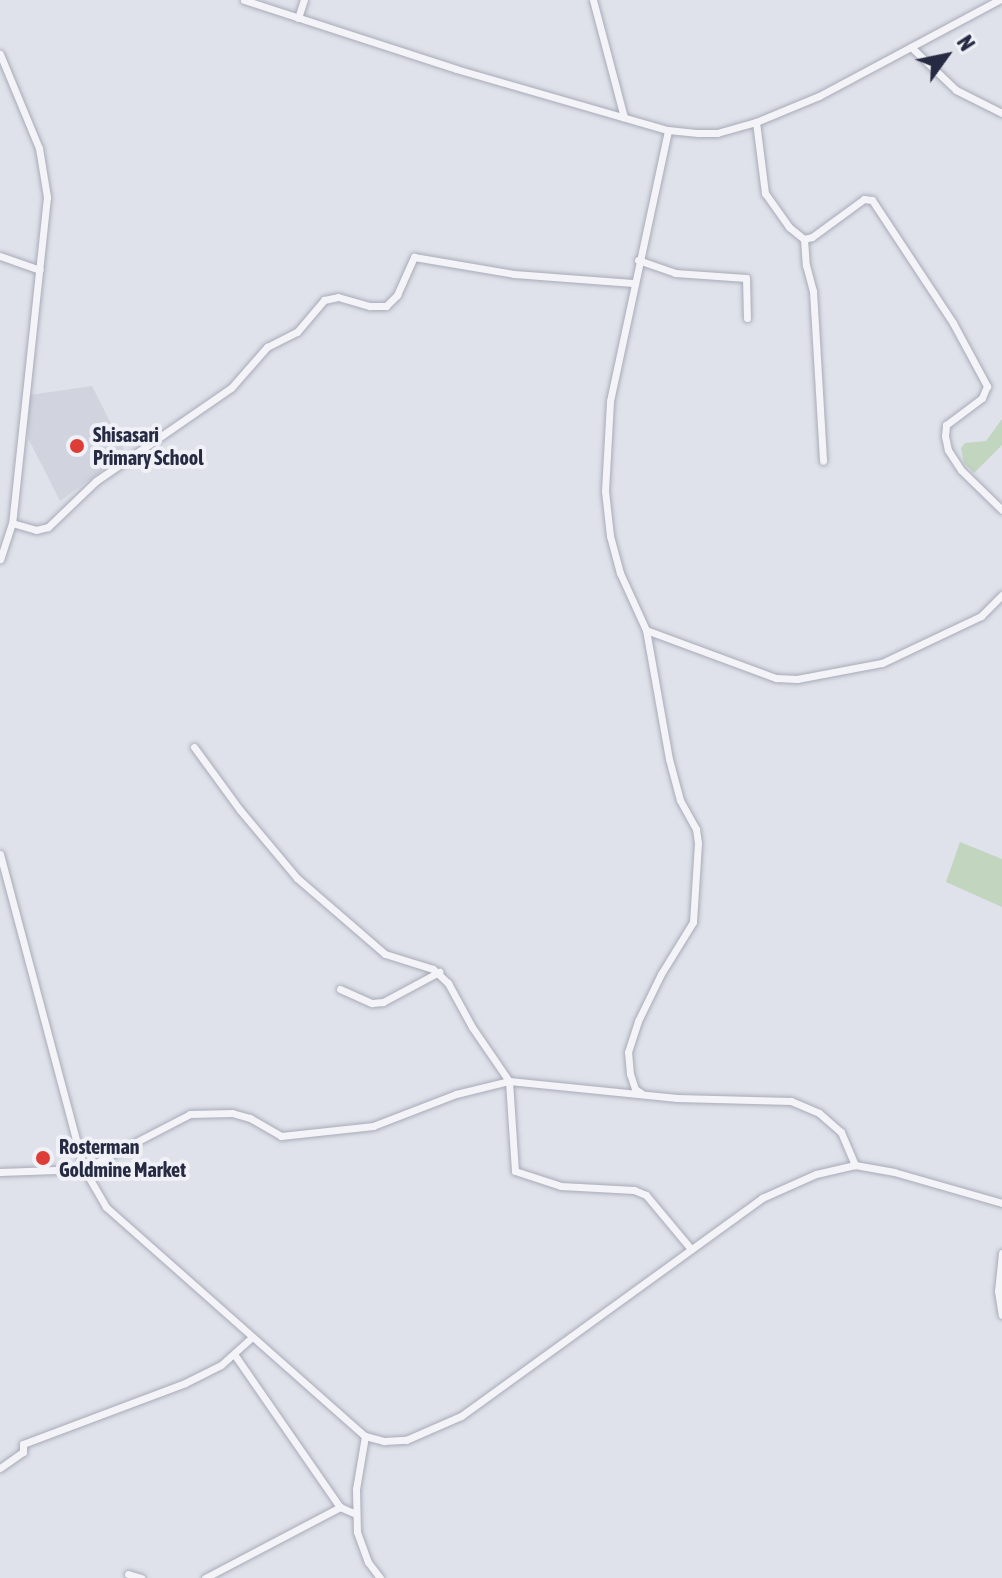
<!DOCTYPE html>
<html>
<head>
<meta charset="utf-8">
<style>
  body { margin:0 }
  #map { position:relative; width:1002px; height:1578px; overflow:hidden; background:#dfe2ea; font-family:"Asap Condensed",sans-serif }
  div>[style] { position:absolute }
  .built>* { inset:0; background:#d1d4df }
  .green>* { inset:0; background:#c1d5bf }
  .roads { filter:drop-shadow(0 0 2px #a8abb8) drop-shadow(0 0 2px #a8abb8) }
  .minor>* { height:7px; margin:-3.5px; padding:0 3.5px; transform-origin:3.5px; border-radius:3.5px; background:#f3f3f8 }
  .dots>* { width:22px; height:22px; translate:-50% -50%; box-sizing:border-box; border:4px solid #eff1f7; border-radius:50% }
  span { translate:-50% -50%; white-space:nowrap; text-align:center; line-height:1.15; -webkit-text-stroke:8px #eff1f7; paint-order:stroke }
  .poi-label { font-size:20px; color:#262b43; font-weight:700 }
  .left { translate:0 -50%; text-align:left }
  .north { position:absolute; left:906px; top:16px; width:80px; height:80px; -webkit-text-stroke:6px #eff1f7; paint-order:stroke; rotate:57deg; font-size:22px; font-weight:700; line-height:32px; text-align:center; color:#262b43 }
  .north::after { content:''; display:block; margin:auto; width:28px; height:36px; background:#262b43; clip-path:polygon(50% 0,100% 100%,50% 72%,0 100%) }
</style>
</head>
<body>
<div id="map">
  <div class="built">
    <i style="clip-path:polygon(92px 386px,126px 453px,60px 501px,28px 438px,29px 395px)"></i>
  </div>
  <div class="green">
    <i style="clip-path:polygon(1002px 419px,1002px 445px,974px 473px,964px 463px,961px 448px,965px 443px,986px 441px)"></i>
    <i style="clip-path:polygon(960px 842px,1002px 859px,1002px 907px,946px 882px)"></i>
  </div>
  <div class="roads">
    <div class="minor">
      <i style="left:244px;top:0;width:223px;rotate:18deg"></i>
      <i style="left:456px;top:69px;width:221px;rotate:16.1deg"></i>
      <i style="left:668px;top:130px;width:30px;rotate:6deg"></i>
      <i style="left:698px;top:133px;width:19px"></i>
      <i style="left:717px;top:133px;width:41px;rotate:-15.8deg"></i>
      <i style="left:756px;top:122px;width:68px;rotate:-22.4deg"></i>
      <i style="left:819px;top:96px;width:204px;rotate:-28.1deg"></i>
      <i style="left:593px;top:0;width:121px;rotate:75.2deg"></i>
      <i style="left:298px;top:18px;width:19px;rotate:-72deg"></i>
      <i style="left:911px;top:47px;width:62px;rotate:43.7deg"></i>
      <i style="left:956px;top:90px;width:51px;rotate:26.6deg"></i>
      <i style="left:0;top:54px;width:102px;rotate:67.5deg"></i>
      <i style="left:39px;top:148px;width:50px;rotate:80.7deg"></i>
      <i style="left:47px;top:197px;width:328px;rotate:96.1deg"></i>
      <i style="left:12px;top:523px;width:38px;rotate:108deg"></i>
      <i style="left:756px;top:122px;width:72px;rotate:82.8deg"></i>
      <i style="left:765px;top:193px;width:42px;rotate:54.8deg"></i>
      <i style="left:789px;top:227px;width:19px;rotate:39deg"></i>
      <i style="left:804px;top:239px;width:8px;rotate:-14deg"></i>
      <i style="left:812px;top:237px;width:64px;rotate:-36.2deg"></i>
      <i style="left:864px;top:199px;width:8px;rotate:7deg"></i>
      <i style="left:872px;top:200px;width:147px;rotate:56.6deg"></i>
      <i style="left:953px;top:323px;width:72px;rotate:61.6deg"></i>
      <i style="left:987px;top:386px;width:13px;rotate:113deg"></i>
      <i style="left:982px;top:398px;width:45px;rotate:143.1deg"></i>
      <i style="left:946px;top:425px;width:11px;rotate:95deg"></i>
      <i style="left:945px;top:436px;width:14px;rotate:78deg"></i>
      <i style="left:948px;top:450px;width:24px;rotate:57deg"></i>
      <i style="left:961px;top:470px;width:57px;rotate:44.3deg"></i>
      <i style="left:804px;top:239px;width:26px;rotate:86deg"></i>
      <i style="left:806px;top:265px;width:27px;rotate:75deg"></i>
      <i style="left:813px;top:291px;width:170px;rotate:86.6deg"></i>
      <i style="left:0;top:256px;width:42px;rotate:19.3deg"></i>
      <i style="left:638px;top:260px;width:39px;rotate:19deg"></i>
      <i style="left:675px;top:273px;width:71px;rotate:4deg"></i>
      <i style="left:746px;top:278px;width:40px;rotate:88.6deg"></i>
      <i style="left:12px;top:523px;width:25px;rotate:16deg"></i>
      <i style="left:36px;top:530px;width:12px;rotate:-14deg"></i>
      <i style="left:48px;top:527px;width:66px;rotate:-43.8deg"></i>
      <i style="left:96px;top:481px;width:164px;rotate:-34.6deg"></i>
      <i style="left:231px;top:388px;width:55px;rotate:-48.7deg"></i>
      <i style="left:267px;top:347px;width:34px;rotate:-27deg"></i>
      <i style="left:297px;top:332px;width:42px;rotate:-49.8deg"></i>
      <i style="left:324px;top:300px;width:14px;rotate:-12deg"></i>
      <i style="left:338px;top:297px;width:33px;rotate:16deg"></i>
      <i style="left:370px;top:306px;width:16px"></i>
      <i style="left:386px;top:306px;width:16px;rotate:-45deg"></i>
      <i style="left:397px;top:295px;width:42px;rotate:-65.9deg"></i>
      <i style="left:414px;top:257px;width:101px;rotate:9.6deg"></i>
      <i style="left:514px;top:274px;width:119px;rotate:4.3deg"></i>
      <i style="left:646px;top:630px;width:139px;rotate:20.3deg"></i>
      <i style="left:776px;top:678px;width:21px;rotate:3deg"></i>
      <i style="left:797px;top:679px;width:86px;rotate:-10.7deg"></i>
      <i style="left:882px;top:663px;width:110px;rotate:-25.4deg"></i>
      <i style="left:981px;top:616px;width:30px;rotate:-45deg"></i>
      <i style="left:194px;top:747px;width:78px;rotate:53.9deg"></i>
      <i style="left:240px;top:810px;width:89px;rotate:50deg"></i>
      <i style="left:297px;top:878px;width:116px;rotate:40.8deg"></i>
      <i style="left:385px;top:954px;width:50px;rotate:17.4deg"></i>
      <i style="left:433px;top:969px;width:21px;rotate:43deg"></i>
      <i style="left:448px;top:983px;width:50px;rotate:61.4deg"></i>
      <i style="left:472px;top:1027px;width:65px;rotate:55.6deg"></i>
      <i style="left:509px;top:1081px;width:90px;rotate:86.2deg"></i>
      <i style="left:515px;top:1171px;width:48px;rotate:18.1deg"></i>
      <i style="left:561px;top:1186px;width:73px;rotate:3.1deg"></i>
      <i style="left:634px;top:1190px;width:13px;rotate:23deg"></i>
      <i style="left:646px;top:1195px;width:70px;rotate:50.2deg"></i>
      <i style="left:0;top:854px;width:326px;rotate:75.1deg"></i>
      <i style="left:84px;top:1169px;width:44px;rotate:59.9deg"></i>
      <i style="left:106px;top:1207px;width:346px;rotate:41.5deg"></i>
      <i style="left:365px;top:1436px;width:20px;rotate:15deg"></i>
      <i style="left:384px;top:1441px;width:22px;rotate:-3deg"></i>
      <i style="left:406px;top:1440px;width:60px;rotate:-23.6deg"></i>
      <i style="left:461px;top:1416px;width:372px;rotate:-35.9deg"></i>
      <i style="left:762px;top:1198px;width:59px;rotate:-24deg"></i>
      <i style="left:816px;top:1174px;width:40px;rotate:-13deg"></i>
      <i style="left:855px;top:1165px;width:40px;rotate:10deg"></i>
      <i style="left:894px;top:1172px;width:112px;rotate:16deg"></i>
      <i style="left:340px;top:989px;width:35px;rotate:24deg"></i>
      <i style="left:372px;top:1003px;width:11px;rotate:-5deg"></i>
      <i style="left:383px;top:1002px;width:64px;rotate:-28.2deg"></i>
      <i style="left:641px;top:1093px;width:7px;rotate:-146deg"></i>
      <i style="left:635px;top:1089px;width:16px;rotate:-108deg"></i>
      <i style="left:630px;top:1074px;width:22px;rotate:-95deg"></i>
      <i style="left:628px;top:1052px;width:33px;rotate:-72deg"></i>
      <i style="left:638px;top:1021px;width:52px;rotate:-63.9deg"></i>
      <i style="left:661px;top:974px;width:61px;rotate:-58.4deg"></i>
      <i style="left:693px;top:922px;width:79px;rotate:-86.4deg"></i>
      <i style="left:698px;top:843px;width:14px;rotate:-98deg"></i>
      <i style="left:696px;top:829px;width:33px;rotate:-119deg"></i>
      <i style="left:680px;top:800px;width:42px;rotate:-105deg"></i>
      <i style="left:669px;top:759px;width:131px;rotate:-100.1deg"></i>
      <i style="left:646px;top:630px;width:63px;rotate:-114.5deg"></i>
      <i style="left:620px;top:573px;width:38px;rotate:-105deg"></i>
      <i style="left:610px;top:536px;width:45px;rotate:-96.3deg"></i>
      <i style="left:605px;top:491px;width:90px;rotate:-86.8deg"></i>
      <i style="left:610px;top:401px;width:277px;rotate:-77.9deg"></i>
      <i style="left:0;top:1172px;width:84px;rotate:-2deg"></i>
      <i style="left:84px;top:1169px;width:119px;rotate:-27.4deg"></i>
      <i style="left:190px;top:1114px;width:42px;rotate:-1.4deg"></i>
      <i style="left:232px;top:1113px;width:19px;rotate:16deg"></i>
      <i style="left:250px;top:1118px;width:36px;rotate:30deg"></i>
      <i style="left:281px;top:1136px;width:93px;rotate:-6.2deg"></i>
      <i style="left:373px;top:1126px;width:89px;rotate:-21.1deg"></i>
      <i style="left:456px;top:1094px;width:55px;rotate:-13.8deg"></i>
      <i style="left:509px;top:1081px;width:169px;rotate:5.8deg"></i>
      <i style="left:677px;top:1098px;width:114px;rotate:1.5deg"></i>
      <i style="left:791px;top:1101px;width:30px;rotate:23deg"></i>
      <i style="left:819px;top:1113px;width:29px;rotate:41deg"></i>
      <i style="left:841px;top:1132px;width:36px;rotate:67deg"></i>
      <i style="left:1002px;top:1253px;width:38px;rotate:96deg"></i>
      <i style="left:998px;top:1291px;width:24px;rotate:81deg"></i>
      <i style="left:234px;top:1354px;width:186px;rotate:55.3deg"></i>
      <i style="left:340px;top:1507px;width:17px;rotate:24deg"></i>
      <i style="left:365px;top:1436px;width:54px;rotate:99.6deg"></i>
      <i style="left:356px;top:1489px;width:43px;rotate:88.7deg"></i>
      <i style="left:357px;top:1532px;width:32px;rotate:70deg"></i>
      <i style="left:368px;top:1562px;width:20px;rotate:53deg"></i>
      <i style="left:0;top:1468px;width:28px;rotate:-35deg"></i>
      <i style="left:23px;top:1452px;width:8px;rotate:-90deg"></i>
      <i style="left:23px;top:1444px;width:173px;rotate:-20.6deg"></i>
      <i style="left:185px;top:1383px;width:40px;rotate:-26.6deg"></i>
      <i style="left:221px;top:1365px;width:40px;rotate:-42deg"></i>
      <i style="left:128px;top:1574px;width:14px;rotate:17deg"></i>
      <i style="left:205px;top:1578px;width:153px;rotate:-27.7deg"></i>
    </div>
  </div>
  <div class="dots">
    <i style="left:77px;top:446px;background:#dd3d36"></i>
    <i style="left:43px;top:1158px;background:#dd3d36"></i>
  </div>
  <div class="poi-label">
    <span class="left" style="left:93px;top:446px">Shisasari<br>Primary School</span>
    <span class="left" style="left:59px;top:1158px">Rosterman<br>Goldmine Market</span>
  </div>
  <div class="north">N</div>
</div>
</body>
</html>
